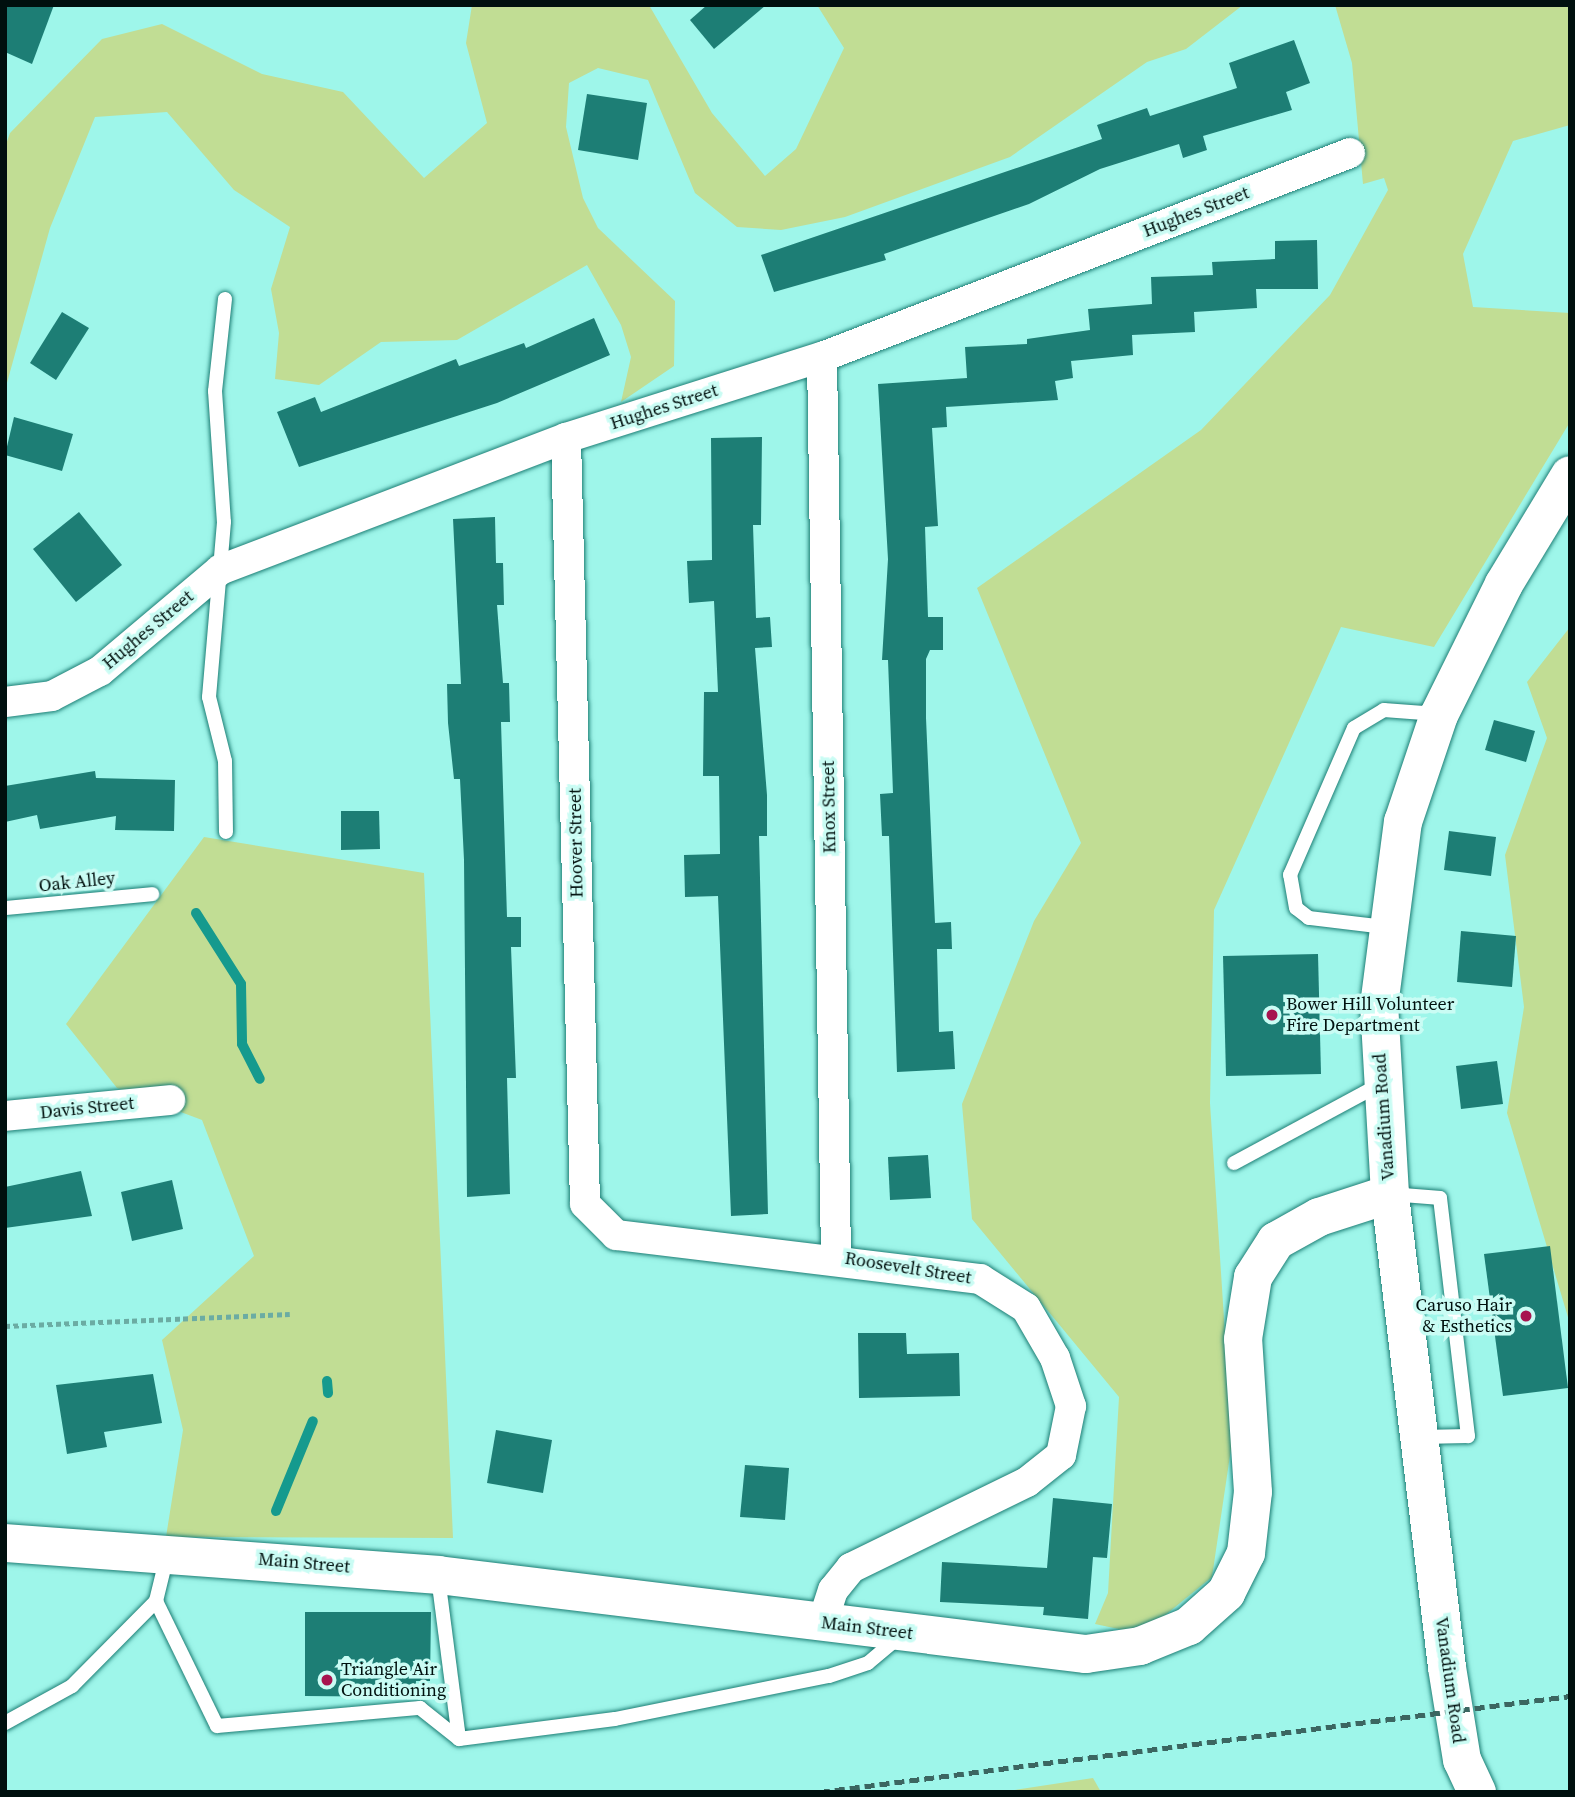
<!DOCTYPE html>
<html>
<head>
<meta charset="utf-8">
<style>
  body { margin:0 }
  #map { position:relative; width:1575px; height:1797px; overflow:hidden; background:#9ef6ea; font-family:"Source Serif 4",serif }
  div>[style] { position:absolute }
  .green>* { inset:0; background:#c1dd94 }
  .stream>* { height:10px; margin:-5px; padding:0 5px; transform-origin:5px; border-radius:5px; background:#159a8e }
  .building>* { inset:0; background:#1d7e75 }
  .path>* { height:4.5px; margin-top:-2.25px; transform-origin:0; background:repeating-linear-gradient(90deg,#6baca3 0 5px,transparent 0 8.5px) }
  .roads { filter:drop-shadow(0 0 2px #1d7e75) drop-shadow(0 0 2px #1d7e75) }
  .lane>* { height:14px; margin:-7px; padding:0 7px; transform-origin:7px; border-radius:7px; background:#fff }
  .street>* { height:30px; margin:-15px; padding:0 15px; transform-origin:15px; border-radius:15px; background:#fff }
  .secondary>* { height:38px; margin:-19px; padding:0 19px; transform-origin:19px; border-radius:19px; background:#fff }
  .rail>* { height:5px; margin-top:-2.5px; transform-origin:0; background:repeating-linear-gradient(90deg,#3b6661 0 10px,transparent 0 15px) }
  .dots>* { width:19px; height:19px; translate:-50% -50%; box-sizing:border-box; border:4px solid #cafcf4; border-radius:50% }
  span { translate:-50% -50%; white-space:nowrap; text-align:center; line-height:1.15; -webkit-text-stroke:7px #cafcf4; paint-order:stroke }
  .street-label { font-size:18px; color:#00100e }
  .poi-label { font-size:18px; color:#00100e }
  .left { translate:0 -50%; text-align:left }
  .right { translate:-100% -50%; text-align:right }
  .frame { position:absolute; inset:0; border:7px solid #00100e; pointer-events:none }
</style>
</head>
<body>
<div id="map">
  <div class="green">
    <i style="clip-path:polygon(472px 5px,649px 5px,712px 113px,765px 176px,796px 149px,844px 48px,817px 5px,1243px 5px,1186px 49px,1147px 62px,1010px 157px,845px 217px,781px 230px,737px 227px,695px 193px,648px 80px,598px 68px,569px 83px,566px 127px,583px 198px,598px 228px,675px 301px,674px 366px,621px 402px,631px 357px,621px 325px,587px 265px,457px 340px,381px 342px,319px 385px,275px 379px,279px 333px,271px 289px,290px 227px,234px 190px,167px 112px,95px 117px,50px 228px,5px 390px,5px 147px,10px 133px,102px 39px,162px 24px,262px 74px,343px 92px,424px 178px,487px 123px,466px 43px)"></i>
    <i style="clip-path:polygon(1335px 5px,1570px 5px,1570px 125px,1513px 141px,1463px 254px,1473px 307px,1570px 313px,1570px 422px,1434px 647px,1341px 627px,1214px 910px,1210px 1103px,1232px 1442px,1212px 1577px,1142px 1634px,1095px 1624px,1108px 1593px,1119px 1397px,972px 1219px,962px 1104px,1034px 921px,1081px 843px,977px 588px,1201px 430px,1330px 295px,1388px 190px,1384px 178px,1363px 184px,1352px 63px)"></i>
    <i style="clip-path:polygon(1570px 627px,1570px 1324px,1507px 1113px,1524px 1007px,1505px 855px,1547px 738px,1527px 682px)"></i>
    <i style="clip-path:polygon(204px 837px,424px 873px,453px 1538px,166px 1537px,183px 1430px,162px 1340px,254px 1256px,202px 1120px,117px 1088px,66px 1024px)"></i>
    <i style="clip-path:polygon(1093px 1778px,1101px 1792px,1002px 1792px)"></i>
  </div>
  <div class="stream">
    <i style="left:196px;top:913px;width:84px;rotate:57.6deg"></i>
    <i style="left:241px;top:984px;width:60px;rotate:89deg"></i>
    <i style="left:242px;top:1044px;width:39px;rotate:63deg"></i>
    <i style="left:327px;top:1381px;width:12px;rotate:85deg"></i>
    <i style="left:276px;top:1511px;width:97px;rotate:-67.7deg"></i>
  </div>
  <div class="building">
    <i style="clip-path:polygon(5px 5px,54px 5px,32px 64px,5px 52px)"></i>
    <i style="clip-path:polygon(707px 5px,766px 5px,714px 49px,690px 20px)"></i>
    <i style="clip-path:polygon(1294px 40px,1310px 83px,1286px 92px,1292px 110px,1203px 136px,1207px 150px,1183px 158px,1179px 144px,1100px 169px,1029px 204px,884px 254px,886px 260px,774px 292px,761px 255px,1102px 139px,1097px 125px,1147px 108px,1150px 116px,1237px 88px,1229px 63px)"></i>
    <i style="clip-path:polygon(587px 94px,647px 103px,638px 160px,578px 150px)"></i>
    <i style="clip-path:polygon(1317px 240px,1318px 289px,1256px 289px,1257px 308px,1194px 312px,1195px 332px,1132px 335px,1133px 355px,1071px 361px,1073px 378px,1055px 381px,1058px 400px,946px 407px,947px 427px,932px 428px,938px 526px,925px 527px,928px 617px,943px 617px,943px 650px,930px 650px,926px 659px,926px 718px,935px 923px,951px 922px,952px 949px,937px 949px,939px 1032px,953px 1031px,955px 1069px,897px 1072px,889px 836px,882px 836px,880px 794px,893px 793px,888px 660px,882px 660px,888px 559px,878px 384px,967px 378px,965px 347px,1027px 344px,1027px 339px,1090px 330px,1088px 309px,1152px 304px,1151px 277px,1213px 275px,1212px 262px,1275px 259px,1275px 241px)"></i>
    <i style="clip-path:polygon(62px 312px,89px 328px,56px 380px,30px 363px)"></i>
    <i style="clip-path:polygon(594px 318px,610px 355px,497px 403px,299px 467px,277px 412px,315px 397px,321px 412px,456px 359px,459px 366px,524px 343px,526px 348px)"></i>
    <i style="clip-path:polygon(14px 417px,73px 434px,62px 471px,5px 455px)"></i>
    <i style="clip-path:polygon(762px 437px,761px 525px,753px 525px,756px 618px,770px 617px,772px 647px,755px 648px,767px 795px,767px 836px,759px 836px,768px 1214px,731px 1216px,718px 896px,685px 897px,684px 855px,720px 854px,719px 776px,703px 776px,704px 692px,718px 692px,714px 601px,689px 603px,687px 561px,712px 560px,711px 438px)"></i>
    <i style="clip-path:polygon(79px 512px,122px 565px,76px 602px,33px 549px)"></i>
    <i style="clip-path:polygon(495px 517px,496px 563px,503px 563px,504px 605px,497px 605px,503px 683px,509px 683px,510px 722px,501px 722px,507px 917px,521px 917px,521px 947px,511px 947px,516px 1078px,507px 1078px,510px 1194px,467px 1197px,464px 860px,460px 779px,454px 779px,448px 723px,447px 684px,461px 684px,453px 519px)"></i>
    <i style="clip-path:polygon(1494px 720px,1535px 731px,1526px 762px,1485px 750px)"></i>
    <i style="clip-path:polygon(95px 771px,96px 778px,175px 780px,174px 831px,115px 830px,116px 816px,40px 829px,37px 815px,5px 822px,5px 786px)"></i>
    <i style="clip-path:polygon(341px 811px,379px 811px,380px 849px,341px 850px)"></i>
    <i style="clip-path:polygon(1449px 831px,1496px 837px,1491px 876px,1444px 870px)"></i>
    <i style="clip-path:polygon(1461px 931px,1516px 936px,1512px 987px,1457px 982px)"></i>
    <i style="clip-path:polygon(1318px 954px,1321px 1074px,1226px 1076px,1223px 956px)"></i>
    <i style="clip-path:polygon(1497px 1061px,1503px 1104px,1461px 1109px,1456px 1066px)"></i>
    <i style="clip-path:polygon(928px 1155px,931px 1198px,890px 1200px,888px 1157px)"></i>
    <i style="clip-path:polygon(81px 1171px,92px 1216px,5px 1228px,5px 1187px)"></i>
    <i style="clip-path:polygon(172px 1180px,183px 1229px,132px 1241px,121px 1192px)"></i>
    <i style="clip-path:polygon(1550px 1246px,1568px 1388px,1503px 1396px,1484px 1254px)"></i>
    <i style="clip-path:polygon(858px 1333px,906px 1333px,907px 1354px,959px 1353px,960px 1396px,859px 1398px)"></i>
    <i style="clip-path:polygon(153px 1374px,162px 1423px,104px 1432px,107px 1447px,67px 1454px,56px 1385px)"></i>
    <i style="clip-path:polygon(496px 1430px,552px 1440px,543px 1493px,487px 1483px)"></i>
    <i style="clip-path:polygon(745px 1465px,789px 1468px,785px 1520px,740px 1517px)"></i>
    <i style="clip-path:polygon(1053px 1498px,1112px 1504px,1107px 1558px,1093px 1557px,1088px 1619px,1043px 1615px,1044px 1607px,940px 1602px,942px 1562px,1047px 1568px)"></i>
    <i style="clip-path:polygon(305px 1612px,431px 1612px,430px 1681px,416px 1681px,415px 1697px,305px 1696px)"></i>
  </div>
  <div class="path">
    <i style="left:5px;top:1326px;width:285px;rotate:-2.4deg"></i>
  </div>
  <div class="roads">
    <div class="lane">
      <i style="left:225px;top:299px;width:93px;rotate:96.2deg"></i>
      <i style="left:215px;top:391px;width:131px;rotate:86.1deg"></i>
      <i style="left:224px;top:522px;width:176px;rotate:94.9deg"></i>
      <i style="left:209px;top:697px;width:66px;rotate:76deg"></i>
      <i style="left:225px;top:761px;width:71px;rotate:89.2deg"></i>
      <i style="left:5px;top:908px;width:148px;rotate:-5.4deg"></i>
      <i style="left:1385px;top:927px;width:77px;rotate:-173.2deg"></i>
      <i style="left:1309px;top:918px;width:16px;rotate:-142deg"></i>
      <i style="left:1296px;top:908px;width:34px;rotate:-100deg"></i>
      <i style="left:1290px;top:875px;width:160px;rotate:-66.5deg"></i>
      <i style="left:1354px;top:728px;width:35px;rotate:-31deg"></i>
      <i style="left:1384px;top:710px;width:53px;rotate:4.3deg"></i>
      <i style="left:1234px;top:1163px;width:165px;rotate:-28.3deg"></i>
      <i style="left:1391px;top:1194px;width:49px;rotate:4.7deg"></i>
      <i style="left:1440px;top:1198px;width:240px;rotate:83.3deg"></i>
      <i style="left:1468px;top:1436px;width:48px;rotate:178.8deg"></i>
      <i style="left:438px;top:1577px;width:163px;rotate:82.6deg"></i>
      <i style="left:156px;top:1601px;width:139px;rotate:64deg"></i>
      <i style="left:217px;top:1726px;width:204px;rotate:-5.1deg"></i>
      <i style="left:420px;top:1708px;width:50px;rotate:38.5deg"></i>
      <i style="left:459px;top:1739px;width:157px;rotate:-7.3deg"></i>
      <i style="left:615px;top:1719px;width:218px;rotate:-11.4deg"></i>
      <i style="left:829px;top:1676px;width:41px;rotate:-18.4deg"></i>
      <i style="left:868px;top:1663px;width:39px;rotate:-40deg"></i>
      <i style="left:5px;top:1723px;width:77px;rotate:-28.9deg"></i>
      <i style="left:72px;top:1686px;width:120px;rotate:-45.3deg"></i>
      <i style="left:156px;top:1601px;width:46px;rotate:-76.3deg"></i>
    </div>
    <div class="street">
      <i style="left:822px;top:357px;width:900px;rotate:89.11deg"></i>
      <i style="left:566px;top:438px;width:766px;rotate:88.58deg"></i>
      <i style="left:585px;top:1204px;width:44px;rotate:45deg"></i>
      <i style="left:616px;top:1235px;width:367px;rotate:6.9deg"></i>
      <i style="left:980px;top:1279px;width:54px;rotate:32.2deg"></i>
      <i style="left:1026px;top:1308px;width:58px;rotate:59.9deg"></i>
      <i style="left:1055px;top:1358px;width:51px;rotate:71.6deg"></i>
      <i style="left:1071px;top:1406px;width:50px;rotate:101.5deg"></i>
      <i style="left:1061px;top:1455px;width:43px;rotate:141.5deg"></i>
      <i style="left:1027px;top:1482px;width:196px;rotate:154deg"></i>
      <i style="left:851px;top:1568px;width:28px;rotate:129deg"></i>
      <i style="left:833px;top:1590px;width:35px;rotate:108deg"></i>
      <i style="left:5px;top:702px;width:47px;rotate:-7.3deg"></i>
      <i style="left:52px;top:696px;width:54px;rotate:-27.5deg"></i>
      <i style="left:100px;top:671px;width:157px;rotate:-40.1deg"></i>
      <i style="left:220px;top:570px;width:370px;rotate:-20.9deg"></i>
      <i style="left:566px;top:438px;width:269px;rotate:-17.6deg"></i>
      <i style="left:822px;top:357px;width:566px;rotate:-21.12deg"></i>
      <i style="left:5px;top:1116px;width:166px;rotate:-5.5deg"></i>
    </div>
    <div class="secondary">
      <i style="left:5px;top:1543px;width:434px;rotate:4.2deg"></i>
      <i style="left:438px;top:1575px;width:653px;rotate:6.95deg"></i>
      <i style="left:1086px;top:1654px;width:55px;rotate:-8.4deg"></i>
      <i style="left:1140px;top:1646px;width:53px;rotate:-22.2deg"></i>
      <i style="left:1189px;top:1626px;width:50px;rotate:-41.7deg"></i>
      <i style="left:1226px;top:1593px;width:45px;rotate:-63.4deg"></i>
      <i style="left:1246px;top:1553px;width:61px;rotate:-83.5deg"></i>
      <i style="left:1253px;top:1492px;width:153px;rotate:-93.7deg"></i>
      <i style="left:1243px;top:1339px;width:63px;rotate:-80.8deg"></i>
      <i style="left:1253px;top:1277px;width:43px;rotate:-57.4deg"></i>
      <i style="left:1276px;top:1241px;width:49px;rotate:-29.2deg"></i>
      <i style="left:1319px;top:1217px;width:75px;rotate:-17.9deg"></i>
      <i style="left:1477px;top:1792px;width:35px;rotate:-115deg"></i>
      <i style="left:1462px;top:1760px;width:94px;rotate:-99.2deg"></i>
      <i style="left:1447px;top:1667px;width:476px;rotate:-96.9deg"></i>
      <i style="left:1390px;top:1194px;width:188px;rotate:-93.3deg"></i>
      <i style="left:1379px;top:1006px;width:186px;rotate:-82.6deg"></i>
      <i style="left:1403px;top:822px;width:113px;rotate:-71.4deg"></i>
      <i style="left:1439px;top:715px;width:146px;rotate:-63.6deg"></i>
      <i style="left:1504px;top:584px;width:127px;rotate:-58.8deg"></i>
    </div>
  </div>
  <div class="rail">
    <i style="left:820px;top:1792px;width:756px;rotate:-7.29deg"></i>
  </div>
  <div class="dots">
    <i style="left:1272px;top:1015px;background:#a7144f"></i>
    <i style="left:1526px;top:1316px;background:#a7144f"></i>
    <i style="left:327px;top:1680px;background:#a7144f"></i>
  </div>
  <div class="street-label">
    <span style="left:1196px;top:212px;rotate:-21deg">Hughes Street</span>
    <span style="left:664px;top:407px;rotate:-18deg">Hughes Street</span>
    <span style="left:148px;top:630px;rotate:-40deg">Hughes Street</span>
    <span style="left:829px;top:807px;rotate:-91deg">Knox Street</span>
    <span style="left:576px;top:843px;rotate:-91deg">Hoover Street</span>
    <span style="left:77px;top:882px;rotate:-6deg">Oak Alley</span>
    <span style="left:87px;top:1108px;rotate:-6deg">Davis Street</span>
    <span style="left:1384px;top:1117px;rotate:-94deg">Vanadium Road</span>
    <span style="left:908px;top:1268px;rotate:9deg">Roosevelt Street</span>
    <span style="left:304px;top:1563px;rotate:5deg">Main Street</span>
    <span style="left:867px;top:1628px;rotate:7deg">Main Street</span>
    <span style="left:1450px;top:1680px;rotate:82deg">Vanadium Road</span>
  </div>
  <div class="poi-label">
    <span class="left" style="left:1286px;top:1015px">Bower Hill Volunteer<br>Fire Department</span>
    <span class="right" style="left:1512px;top:1316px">Caruso Hair<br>&amp; Esthetics</span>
    <span class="left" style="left:341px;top:1680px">Triangle Air<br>Conditioning</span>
  </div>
  <div class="frame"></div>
</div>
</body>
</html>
